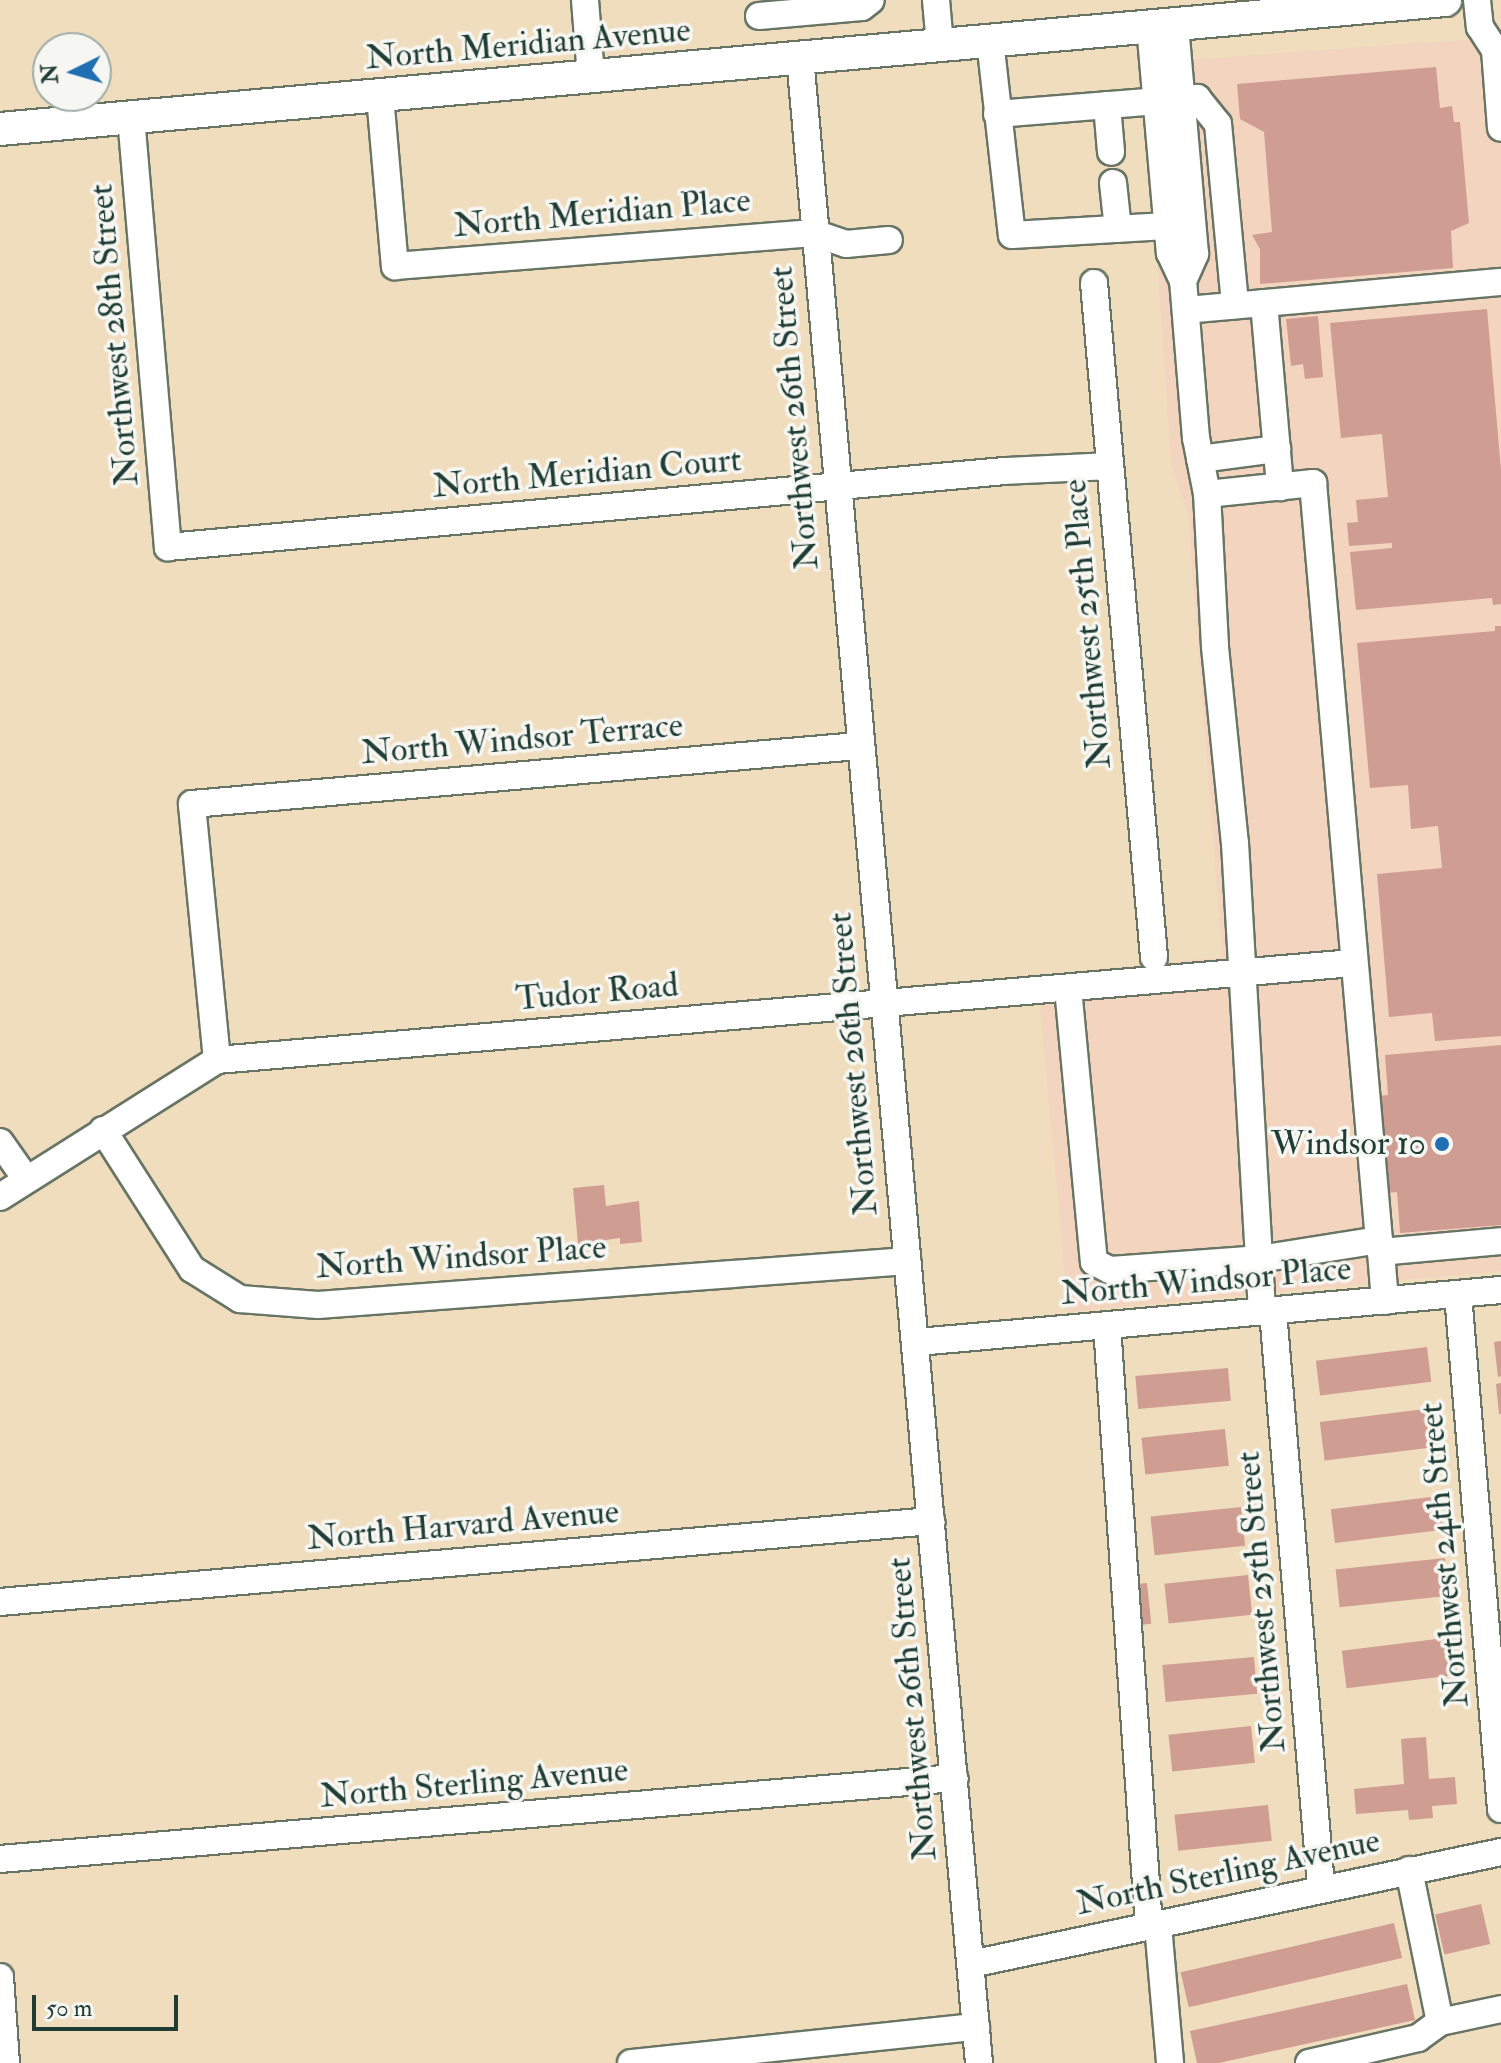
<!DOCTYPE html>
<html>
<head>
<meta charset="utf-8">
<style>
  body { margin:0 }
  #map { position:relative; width:1501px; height:2063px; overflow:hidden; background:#f0ddbe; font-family:"IM FELL Double Pica",serif }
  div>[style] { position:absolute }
  .built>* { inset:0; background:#f3d4bf }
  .building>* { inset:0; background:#cf9d91; transform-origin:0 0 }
  .roads { filter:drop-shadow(2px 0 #687564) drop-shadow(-2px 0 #687564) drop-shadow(0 2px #687564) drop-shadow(0 -2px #687564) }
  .minor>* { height:26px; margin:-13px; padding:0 13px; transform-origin:13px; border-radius:13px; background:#fff }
  .major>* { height:32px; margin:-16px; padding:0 16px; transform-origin:16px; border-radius:16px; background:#fff }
  .dots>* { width:22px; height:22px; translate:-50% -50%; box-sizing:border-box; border:4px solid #f6f6f2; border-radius:50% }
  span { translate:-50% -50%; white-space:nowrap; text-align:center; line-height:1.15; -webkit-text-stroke:7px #f6f6f2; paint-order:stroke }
  .street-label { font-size:34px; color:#1f3d34 }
  .poi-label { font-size:34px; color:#1f3d34 }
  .right { translate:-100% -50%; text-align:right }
  .north { position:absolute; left:32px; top:32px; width:80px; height:80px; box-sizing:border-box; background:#f6f6f2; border:2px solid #a0aca6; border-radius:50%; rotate:265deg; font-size:22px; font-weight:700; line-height:32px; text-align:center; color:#1f3d34 }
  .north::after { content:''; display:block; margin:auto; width:28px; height:36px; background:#1f6fb2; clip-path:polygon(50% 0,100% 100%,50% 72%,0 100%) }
  .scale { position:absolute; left:32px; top:1995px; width:146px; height:36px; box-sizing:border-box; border:4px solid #1f3d34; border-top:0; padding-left:10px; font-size:24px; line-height:28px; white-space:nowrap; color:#1f3d34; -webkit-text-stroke:6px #f6f6f2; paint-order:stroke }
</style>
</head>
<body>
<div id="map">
  <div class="built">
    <i style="clip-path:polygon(1501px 37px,1501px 1271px,1068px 1312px,1037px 975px,1222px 957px,1188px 514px,1171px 464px,1144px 63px)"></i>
  </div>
  <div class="building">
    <i style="clip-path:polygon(1436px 67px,1440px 108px,1452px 106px,1454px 122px,1460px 122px,1469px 223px,1451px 231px,1453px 268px,1260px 284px,1260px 249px,1252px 235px,1272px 232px,1264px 132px,1240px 119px,1237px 84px)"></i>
    <i style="clip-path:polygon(1487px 309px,1501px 470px,1501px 604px,1493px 605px,1492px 598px,1356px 610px,1350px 552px,1392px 548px,1392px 543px,1349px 546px,1347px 523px,1358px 522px,1356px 500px,1388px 497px,1382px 434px,1341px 438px,1330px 323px)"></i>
    <i style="clip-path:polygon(1318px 316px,1323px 377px,1305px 379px,1303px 364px,1291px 366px,1286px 319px)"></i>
    <i style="clip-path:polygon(1495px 626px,1501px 626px,1501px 1036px,1435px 1041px,1432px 1013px,1389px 1017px,1377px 874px,1442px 868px,1438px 826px,1411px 829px,1408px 785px,1370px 788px,1357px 643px,1495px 631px)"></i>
    <i style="clip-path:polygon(1501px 1045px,1501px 1225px,1400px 1233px,1397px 1192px,1388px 1193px,1380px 1096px,1388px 1095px,1385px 1055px)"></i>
    <i style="clip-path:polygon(604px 1185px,606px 1206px,639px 1201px,642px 1242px,620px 1244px,620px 1238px,578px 1244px,573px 1188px)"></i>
    <i style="clip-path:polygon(1501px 1341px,1501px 1376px,1498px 1377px,1494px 1342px)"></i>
    <i style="left:1427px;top:1347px;width:35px;height:112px;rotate:83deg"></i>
    <i style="left:1228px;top:1368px;width:33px;height:93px;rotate:85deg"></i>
    <i style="clip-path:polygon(1501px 1383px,1501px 1414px,1499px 1414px,1496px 1384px)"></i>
    <i style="left:1433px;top:1408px;width:39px;height:114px;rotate:83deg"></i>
    <i style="left:1225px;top:1429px;width:37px;height:84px;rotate:84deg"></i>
    <i style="left:1439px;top:1496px;width:34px;height:109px;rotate:83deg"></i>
    <i style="left:1241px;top:1507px;width:39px;height:91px;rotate:84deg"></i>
    <i style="left:1445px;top:1558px;width:38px;height:110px;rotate:84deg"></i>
    <i style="left:1248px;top:1575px;width:40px;height:84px;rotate:84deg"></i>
    <i style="left:1147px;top:1583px;width:41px;height:15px;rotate:84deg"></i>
    <i style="left:1453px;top:1637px;width:38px;height:112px;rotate:83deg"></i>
    <i style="left:1254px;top:1657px;width:37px;height:92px;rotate:85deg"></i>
    <i style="left:1251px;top:1726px;width:37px;height:83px;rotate:84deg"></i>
    <i style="clip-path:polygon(1426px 1737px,1429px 1779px,1455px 1777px,1457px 1804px,1432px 1806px,1433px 1818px,1409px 1820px,1408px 1810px,1356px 1814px,1354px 1789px,1404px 1784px,1401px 1739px)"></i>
    <i style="left:1268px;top:1805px;width:36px;height:94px;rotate:84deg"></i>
    <i style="left:1481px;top:1904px;width:41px;height:47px;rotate:77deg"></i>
    <i style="left:1394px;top:1923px;width:36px;height:219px;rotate:77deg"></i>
    <i style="clip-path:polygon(1407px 1984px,1415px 2020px,1219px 2063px,1197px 2063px,1190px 2031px)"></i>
  </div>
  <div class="roads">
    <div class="minor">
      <i style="left:585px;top:0;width:76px;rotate:85.5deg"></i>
      <i style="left:936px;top:0;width:45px;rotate:84.9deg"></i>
      <i style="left:1477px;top:0;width:27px;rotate:84deg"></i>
      <i style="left:1480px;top:27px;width:27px;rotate:57deg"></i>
      <i style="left:1495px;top:50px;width:78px;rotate:85.6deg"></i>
      <i style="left:759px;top:16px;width:103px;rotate:-5deg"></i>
      <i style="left:862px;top:7px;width:11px;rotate:-38deg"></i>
      <i style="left:1150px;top:26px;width:228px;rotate:85deg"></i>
      <i style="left:1170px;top:253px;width:31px;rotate:65deg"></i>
      <i style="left:1183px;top:281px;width:30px;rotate:-66deg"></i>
      <i style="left:1195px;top:254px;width:231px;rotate:-95deg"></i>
      <i style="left:990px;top:40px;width:196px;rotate:83.6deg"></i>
      <i style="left:1012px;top:235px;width:155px;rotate:-3.3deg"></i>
      <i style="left:800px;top:57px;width:2014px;rotate:84.9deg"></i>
      <i style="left:380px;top:96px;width:171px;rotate:85deg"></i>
      <i style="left:395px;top:266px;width:420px;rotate:-4.5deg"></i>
      <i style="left:814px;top:233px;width:34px;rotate:19deg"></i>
      <i style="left:846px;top:244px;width:43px;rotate:-5.3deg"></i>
      <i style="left:1107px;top:105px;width:47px;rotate:85.1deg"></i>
      <i style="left:997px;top:114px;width:201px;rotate:-4.6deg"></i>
      <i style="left:1197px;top:98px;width:33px;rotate:51deg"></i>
      <i style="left:1218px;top:124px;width:182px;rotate:84.6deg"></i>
      <i style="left:131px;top:117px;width:432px;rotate:85.1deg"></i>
      <i style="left:168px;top:547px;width:839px;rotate:-5.19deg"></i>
      <i style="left:1004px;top:471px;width:105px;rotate:-2.7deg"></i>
      <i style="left:1113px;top:183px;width:46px;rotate:83.8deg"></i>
      <i style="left:1094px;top:283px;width:677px;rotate:84.91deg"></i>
      <i style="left:1264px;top:303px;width:185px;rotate:85deg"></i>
      <i style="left:1186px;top:310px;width:316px;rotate:-5.1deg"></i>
      <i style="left:1200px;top:459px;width:78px;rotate:-7.4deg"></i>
      <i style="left:1207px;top:494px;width:107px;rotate:-5.9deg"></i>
      <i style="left:1313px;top:483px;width:760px;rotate:85.02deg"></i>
      <i style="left:1068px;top:988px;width:275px;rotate:84.6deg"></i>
      <i style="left:1094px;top:1262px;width:18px;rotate:27deg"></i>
      <i style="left:1110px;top:1270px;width:149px;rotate:-4.2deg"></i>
      <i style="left:1259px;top:1259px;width:416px;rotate:-93.3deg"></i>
      <i style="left:1235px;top:844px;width:199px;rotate:-95.8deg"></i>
      <i style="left:1215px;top:646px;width:152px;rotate:-93deg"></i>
      <i style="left:1207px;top:494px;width:57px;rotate:-101.1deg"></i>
      <i style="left:1196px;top:438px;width:158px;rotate:-94.7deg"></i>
      <i style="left:217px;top:1060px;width:257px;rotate:-95.6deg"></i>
      <i style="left:192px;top:804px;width:669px;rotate:-4.98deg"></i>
      <i style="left:103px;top:1130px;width:165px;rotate:57.4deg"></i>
      <i style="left:192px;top:1269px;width:57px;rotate:32deg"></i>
      <i style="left:240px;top:1299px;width:78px;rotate:4.4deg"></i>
      <i style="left:318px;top:1305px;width:591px;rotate:-4.27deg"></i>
      <i style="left:0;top:1142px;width:45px;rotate:54.9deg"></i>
      <i style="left:0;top:1197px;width:257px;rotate:-32.3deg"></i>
      <i style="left:217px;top:1060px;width:1140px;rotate:-4.88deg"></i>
      <i style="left:1458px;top:1294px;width:517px;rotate:85.23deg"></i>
      <i style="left:1385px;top:1301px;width:49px;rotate:-94.7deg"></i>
      <i style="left:1381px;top:1252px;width:121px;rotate:-5.2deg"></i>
      <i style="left:1273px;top:1311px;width:577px;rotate:85.23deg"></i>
      <i style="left:1262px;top:1312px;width:53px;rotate:-93.2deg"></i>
      <i style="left:1259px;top:1259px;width:121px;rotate:-9deg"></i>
      <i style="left:1379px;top:1240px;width:12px;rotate:81deg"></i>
      <i style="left:1107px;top:1326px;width:602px;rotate:86deg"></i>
      <i style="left:918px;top:1342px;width:585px;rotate:-5.1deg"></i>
      <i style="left:0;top:1602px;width:935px;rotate:-4.97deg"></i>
      <i style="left:0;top:1859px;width:958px;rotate:-4.85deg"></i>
      <i style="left:1409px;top:1870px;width:155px;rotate:78.5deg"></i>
      <i style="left:1158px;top:1925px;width:139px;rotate:85deg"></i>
      <i style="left:971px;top:1964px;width:542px;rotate:-11.93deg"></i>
      <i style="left:0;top:1977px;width:86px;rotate:86deg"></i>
      <i style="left:631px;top:2063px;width:347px;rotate:-6deg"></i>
      <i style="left:1309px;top:2063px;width:112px;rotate:-12.9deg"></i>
      <i style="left:1418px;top:2038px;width:27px;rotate:-36deg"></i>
      <i style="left:1440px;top:2022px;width:62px;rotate:-12deg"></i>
    </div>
    <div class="major">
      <i style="left:0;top:129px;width:1451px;rotate:-5.1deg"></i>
    </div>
  </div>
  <div class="dots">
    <i style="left:1442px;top:1144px;background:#1f6fb2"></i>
  </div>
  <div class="street-label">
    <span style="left:528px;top:44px;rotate:-5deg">North Meridian Avenue</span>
    <span style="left:602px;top:213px;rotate:-5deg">North Meridian Place</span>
    <span style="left:114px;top:335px;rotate:-95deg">Northwest 28th Street</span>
    <span style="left:794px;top:418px;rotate:-95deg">Northwest 26th Street</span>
    <span style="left:587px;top:473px;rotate:-5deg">North Meridian Court</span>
    <span style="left:1087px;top:624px;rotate:-95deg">Northwest 25th Place</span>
    <span style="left:522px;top:739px;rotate:-5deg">North Windsor Terrace</span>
    <span style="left:597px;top:992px;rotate:-5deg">Tudor Road</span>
    <span style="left:853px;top:1064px;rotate:-95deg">Northwest 26th Street</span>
    <span style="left:461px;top:1257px;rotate:-4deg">North Windsor Place</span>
    <span style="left:1206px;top:1281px;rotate:-5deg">North Windsor Place</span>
    <span style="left:463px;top:1525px;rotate:-5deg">North Harvard Avenue</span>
    <span style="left:1444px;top:1555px;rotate:-95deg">Northwest 24th Street</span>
    <span style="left:1261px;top:1602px;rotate:-95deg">Northwest 25th Street</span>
    <span style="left:912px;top:1709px;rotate:-95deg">Northwest 26th Street</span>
    <span style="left:474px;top:1783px;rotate:-5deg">North Sterling Avenue</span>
    <span style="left:1228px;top:1872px;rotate:-12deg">North Sterling Avenue</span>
  </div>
  <div class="poi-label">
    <span class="right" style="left:1426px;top:1144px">Windsor 10</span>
  </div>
  <div class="north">N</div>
  <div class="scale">50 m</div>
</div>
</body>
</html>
